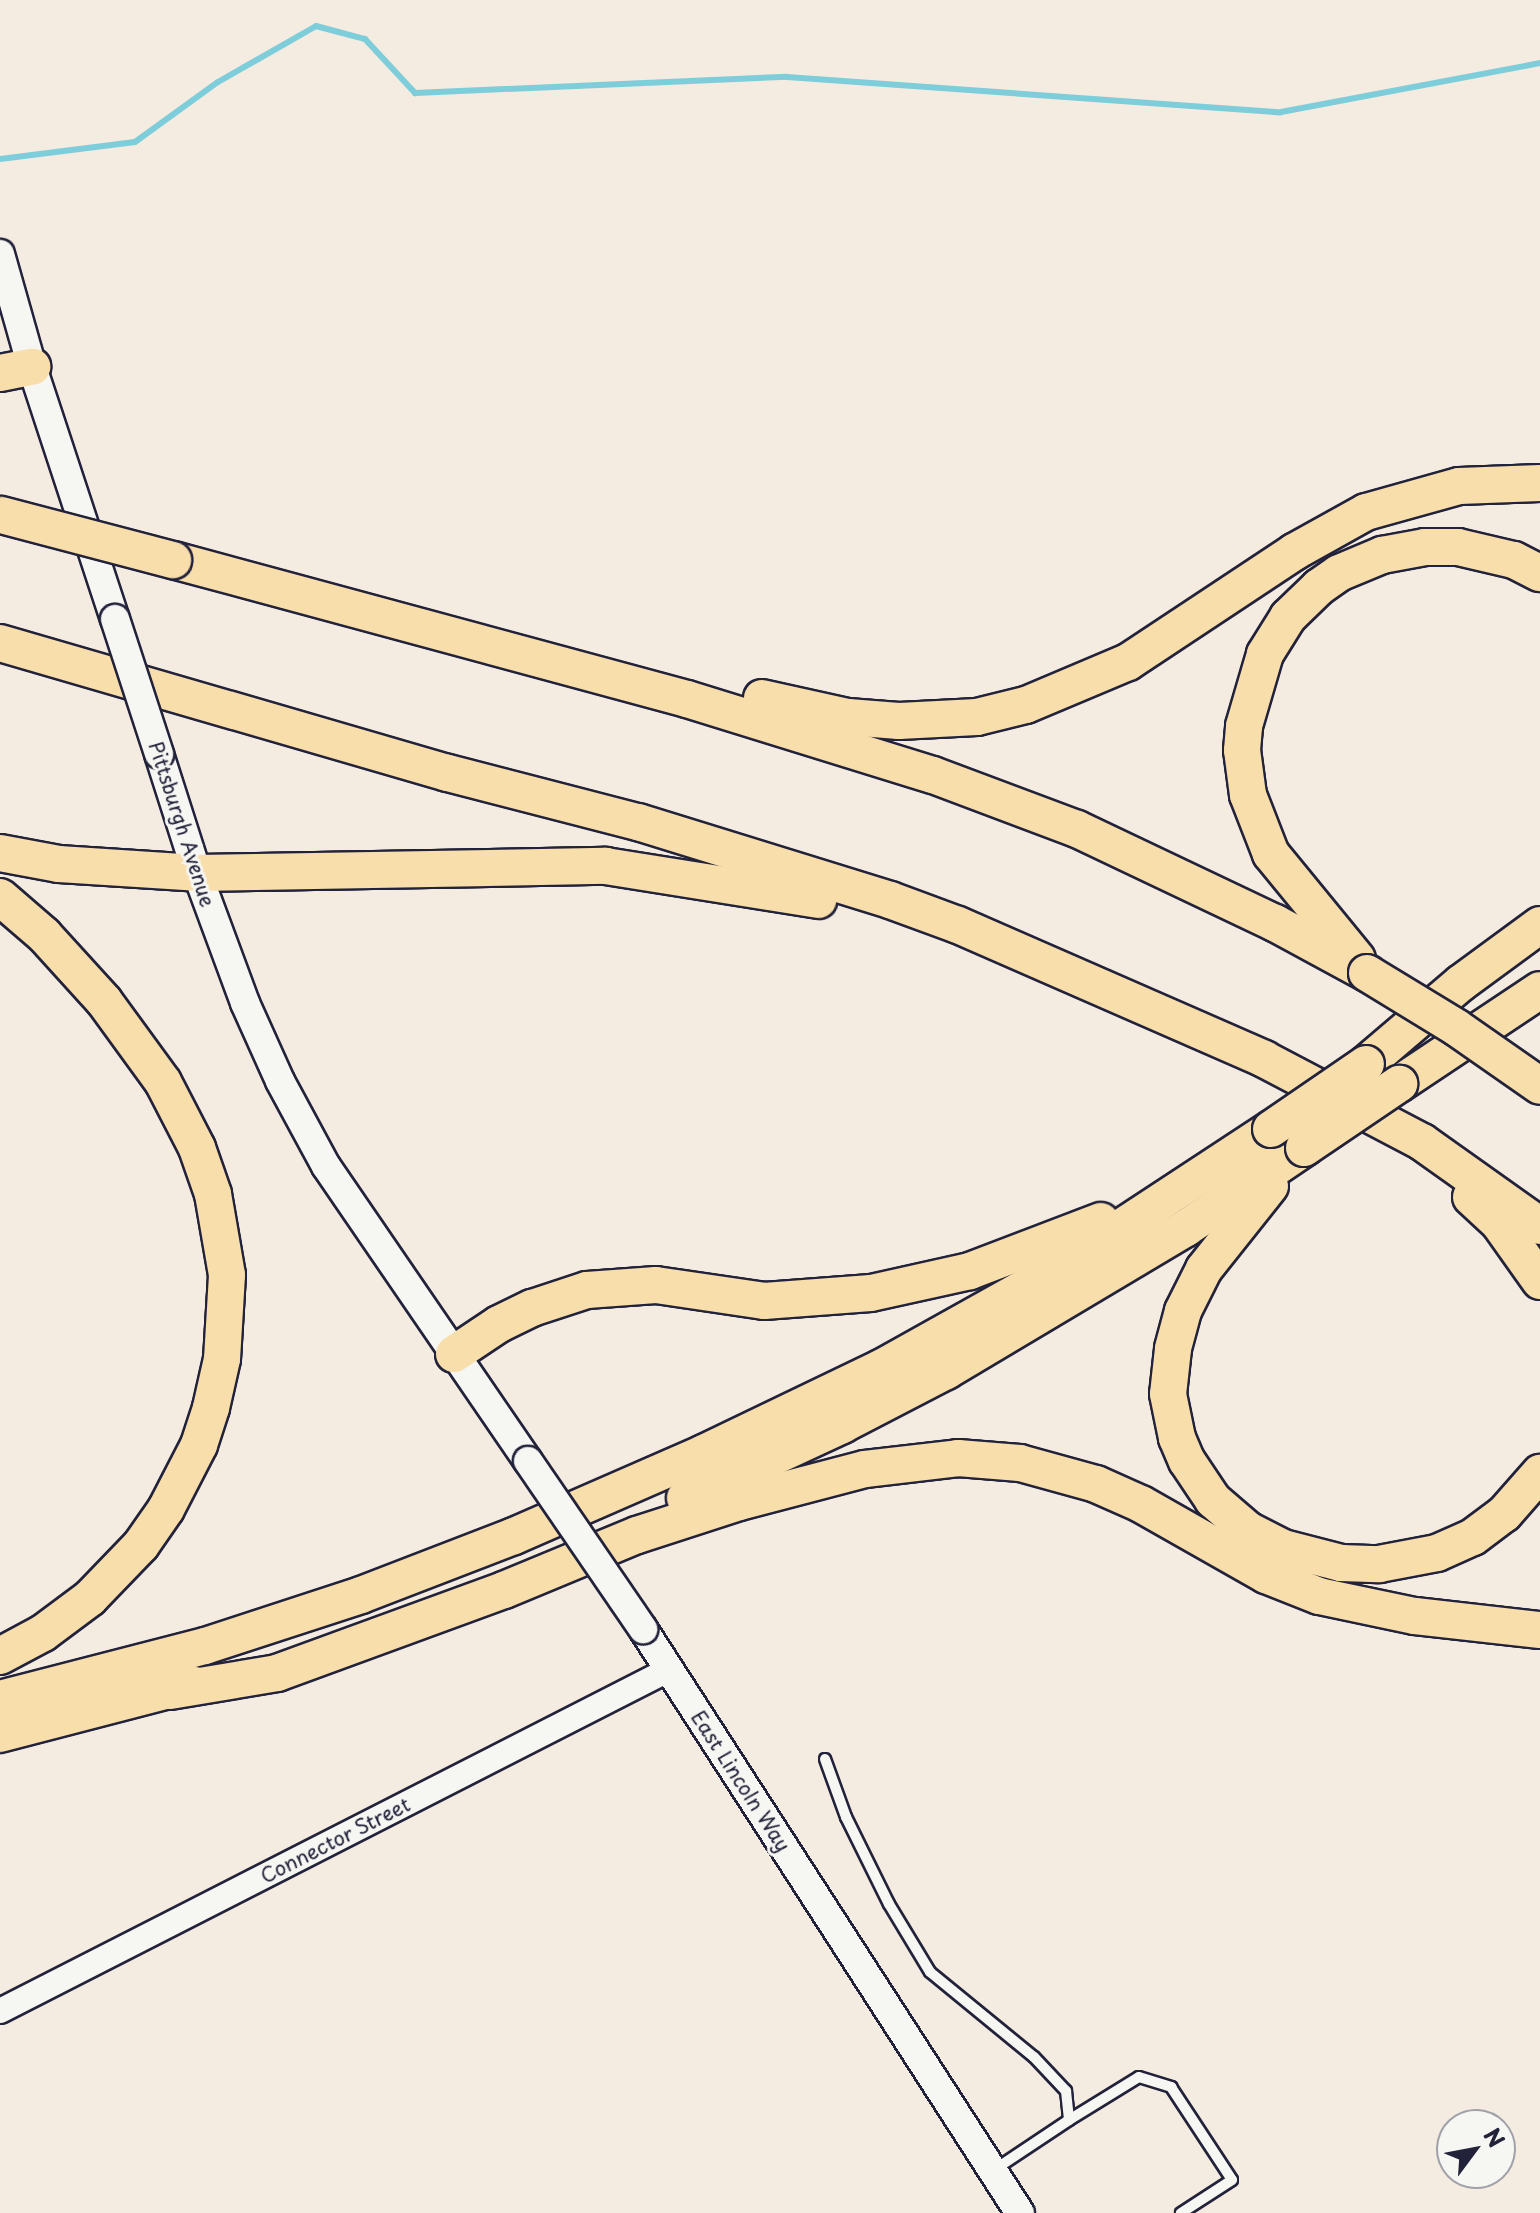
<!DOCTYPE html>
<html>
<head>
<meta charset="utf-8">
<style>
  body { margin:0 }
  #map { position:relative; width:1540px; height:2213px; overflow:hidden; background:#f4ebe1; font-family:"Playpen Sans",sans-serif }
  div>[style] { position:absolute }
  .stream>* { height:6px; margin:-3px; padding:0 3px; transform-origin:3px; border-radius:3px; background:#7ecdda }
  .roads { filter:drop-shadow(2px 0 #22223b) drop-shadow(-2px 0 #22223b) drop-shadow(0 2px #22223b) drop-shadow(0 -2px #22223b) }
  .service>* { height:10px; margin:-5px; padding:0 5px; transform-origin:5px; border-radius:5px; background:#f6f6f2 }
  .tertiary>* { height:24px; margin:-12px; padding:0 12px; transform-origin:12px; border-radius:12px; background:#f6f6f2 }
  .secondary>* { height:28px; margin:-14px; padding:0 14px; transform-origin:14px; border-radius:14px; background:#f6f6f2 }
  .motorway>* { height:36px; margin:-18px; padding:0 18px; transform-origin:18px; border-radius:18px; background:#f8deab }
  .bridges { filter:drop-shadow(2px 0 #22223b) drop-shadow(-2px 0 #22223b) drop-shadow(0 2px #22223b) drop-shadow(0 -2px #22223b) }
  .secondary-bridge>* { height:28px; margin:-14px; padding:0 14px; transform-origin:14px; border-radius:14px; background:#f6f6f2 }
  .motorway-bridge>* { height:36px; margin:-18px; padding:0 18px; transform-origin:18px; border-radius:18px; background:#f8deab }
  span { translate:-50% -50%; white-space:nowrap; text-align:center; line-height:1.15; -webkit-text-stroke:6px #f6f6f2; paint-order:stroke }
  .street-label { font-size:20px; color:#22223b }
  .north { position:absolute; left:1436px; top:2109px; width:80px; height:80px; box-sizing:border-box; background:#f6f6f2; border:2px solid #a1a1a9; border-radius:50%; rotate:58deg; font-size:22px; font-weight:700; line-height:32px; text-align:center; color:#22223b }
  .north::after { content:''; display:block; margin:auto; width:28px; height:36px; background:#22223b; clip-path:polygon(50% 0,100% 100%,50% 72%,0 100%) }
</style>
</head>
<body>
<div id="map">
  <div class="stream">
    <i style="left:0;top:159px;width:136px;rotate:-7.2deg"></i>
    <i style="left:135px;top:142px;width:102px;rotate:-35.9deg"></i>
    <i style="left:218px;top:82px;width:113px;rotate:-29.7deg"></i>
    <i style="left:316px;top:26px;width:51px;rotate:14.9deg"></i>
    <i style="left:365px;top:39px;width:74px;rotate:47.2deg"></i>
    <i style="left:415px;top:93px;width:372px;rotate:-2.5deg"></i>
    <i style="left:787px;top:77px;width:495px;rotate:4.1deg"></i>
    <i style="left:1281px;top:112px;width:264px;rotate:-10.7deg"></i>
  </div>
  <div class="roads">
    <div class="service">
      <i style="left:825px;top:1759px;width:62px;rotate:70.1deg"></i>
      <i style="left:846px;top:1817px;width:97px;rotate:63.7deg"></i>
      <i style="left:889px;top:1904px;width:79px;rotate:58.9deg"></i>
      <i style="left:930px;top:1972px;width:134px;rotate:39.3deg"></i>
      <i style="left:1034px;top:2057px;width:47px;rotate:46.7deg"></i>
      <i style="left:1066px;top:2091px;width:29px;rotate:84deg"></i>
      <i style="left:1069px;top:2120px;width:90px;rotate:146.3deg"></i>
      <i style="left:1069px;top:2120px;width:82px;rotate:-31.6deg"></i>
      <i style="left:1139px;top:2077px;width:34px;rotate:17deg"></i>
      <i style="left:1171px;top:2087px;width:111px;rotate:56.7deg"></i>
      <i style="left:1232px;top:2180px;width:61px;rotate:147.1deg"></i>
    </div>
    <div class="tertiary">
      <i style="left:0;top:2011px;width:752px;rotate:-27.04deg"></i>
    </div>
    <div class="secondary">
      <i style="left:0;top:254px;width:117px;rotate:74.2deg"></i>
      <i style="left:32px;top:367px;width:265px;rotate:71.8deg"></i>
      <i style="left:159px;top:754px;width:125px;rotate:72.3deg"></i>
      <i style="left:197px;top:873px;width:139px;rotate:69.7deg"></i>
      <i style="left:245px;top:1003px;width:85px;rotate:65.8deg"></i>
      <i style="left:280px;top:1081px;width:97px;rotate:61.6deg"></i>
      <i style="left:326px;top:1166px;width:358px;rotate:55.6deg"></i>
      <i style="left:643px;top:1629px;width:695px;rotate:57.16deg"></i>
    </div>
    <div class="motorway">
      <i style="left:0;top:373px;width:33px;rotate:-11deg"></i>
      <i style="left:173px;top:560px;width:532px;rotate:15.13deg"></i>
      <i style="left:687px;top:699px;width:257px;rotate:17.2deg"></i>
      <i style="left:933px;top:775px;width:154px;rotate:20.6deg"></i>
      <i style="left:1077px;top:829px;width:219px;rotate:25.4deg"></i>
      <i style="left:1275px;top:923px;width:105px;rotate:28.5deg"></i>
      <i style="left:0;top:643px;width:466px;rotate:16.2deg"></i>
      <i style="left:448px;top:773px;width:196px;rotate:14.5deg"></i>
      <i style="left:638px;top:822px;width:264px;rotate:17.2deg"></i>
      <i style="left:890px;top:900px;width:72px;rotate:20.2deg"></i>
      <i style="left:958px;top:925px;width:334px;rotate:23.6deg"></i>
      <i style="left:1264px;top:1059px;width:178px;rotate:27.7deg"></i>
      <i style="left:1422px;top:1142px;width:145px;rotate:35.4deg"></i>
      <i style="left:762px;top:698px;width:88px;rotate:12.5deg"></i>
      <i style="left:848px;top:717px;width:51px;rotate:4.5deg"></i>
      <i style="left:899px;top:721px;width:78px;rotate:-2.9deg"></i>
      <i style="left:977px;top:717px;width:50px;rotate:-13.8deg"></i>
      <i style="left:1026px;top:705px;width:111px;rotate:-22.9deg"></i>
      <i style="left:1128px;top:662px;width:199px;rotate:-33.5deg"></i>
      <i style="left:1294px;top:552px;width:82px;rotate:-29.1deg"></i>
      <i style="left:1366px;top:512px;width:97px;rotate:-15.6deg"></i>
      <i style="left:1459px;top:486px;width:81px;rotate:-2.1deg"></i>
      <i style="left:0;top:853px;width:60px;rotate:10.6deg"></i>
      <i style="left:59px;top:864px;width:138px;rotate:3.7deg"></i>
      <i style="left:197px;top:873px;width:409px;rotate:-1deg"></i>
      <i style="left:606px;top:866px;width:215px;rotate:9.1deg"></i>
      <i style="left:0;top:897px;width:58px;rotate:40.8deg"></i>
      <i style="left:44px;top:935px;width:89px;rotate:47.7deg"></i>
      <i style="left:104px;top:1001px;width:100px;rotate:53.9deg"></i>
      <i style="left:163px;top:1082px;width:74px;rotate:62.7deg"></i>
      <i style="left:197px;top:1148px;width:49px;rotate:70.8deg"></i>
      <i style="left:213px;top:1194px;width:82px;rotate:80.2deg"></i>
      <i style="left:227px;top:1275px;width:84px;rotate:93.4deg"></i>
      <i style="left:222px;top:1359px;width:50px;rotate:102.7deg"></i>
      <i style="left:211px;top:1408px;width:39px;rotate:108deg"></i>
      <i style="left:199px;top:1445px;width:72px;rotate:117.3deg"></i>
      <i style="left:166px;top:1509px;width:44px;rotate:124.8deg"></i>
      <i style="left:141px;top:1545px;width:74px;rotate:133.9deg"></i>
      <i style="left:90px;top:1598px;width:59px;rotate:143.3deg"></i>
      <i style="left:43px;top:1633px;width:49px;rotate:151.9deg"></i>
      <i style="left:1357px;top:959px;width:136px;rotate:-129.3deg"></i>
      <i style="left:1271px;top:854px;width:63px;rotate:-111.3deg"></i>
      <i style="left:1248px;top:795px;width:45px;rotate:-97.6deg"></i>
      <i style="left:1242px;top:750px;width:24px;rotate:-85deg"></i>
      <i style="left:1244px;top:726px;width:75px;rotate:-73.7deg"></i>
      <i style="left:1265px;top:654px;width:44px;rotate:-58.1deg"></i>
      <i style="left:1288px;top:617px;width:43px;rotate:-44.1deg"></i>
      <i style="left:1319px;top:587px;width:24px;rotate:-35deg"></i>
      <i style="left:1339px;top:573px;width:47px;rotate:-22.7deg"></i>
      <i style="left:1382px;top:555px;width:44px;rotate:-10.5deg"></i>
      <i style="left:1425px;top:547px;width:33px"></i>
      <i style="left:1458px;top:547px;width:57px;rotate:13.1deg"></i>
      <i style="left:1514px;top:560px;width:29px;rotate:27deg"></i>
      <i style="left:1366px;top:1064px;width:125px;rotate:-40.5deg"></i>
      <i style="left:1461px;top:983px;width:98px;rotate:-36.3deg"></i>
      <i style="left:1399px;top:1084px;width:169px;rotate:-33.7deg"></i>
      <i style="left:1270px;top:1186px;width:106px;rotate:128.5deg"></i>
      <i style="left:1204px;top:1269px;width:47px;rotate:116.6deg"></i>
      <i style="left:1183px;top:1311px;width:39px;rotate:105deg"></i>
      <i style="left:1173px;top:1349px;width:45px;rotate:96.3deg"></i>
      <i style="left:1168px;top:1394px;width:45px;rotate:78.4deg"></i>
      <i style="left:1177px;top:1438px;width:25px;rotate:67deg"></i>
      <i style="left:1187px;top:1461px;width:47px;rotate:56.3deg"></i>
      <i style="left:1213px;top:1500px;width:46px;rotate:40.6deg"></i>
      <i style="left:1248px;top:1530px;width:39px;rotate:27deg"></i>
      <i style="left:1283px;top:1548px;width:60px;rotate:14.5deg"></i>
      <i style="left:1341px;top:1563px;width:38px;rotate:2deg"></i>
      <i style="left:1379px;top:1564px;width:59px;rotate:-10.7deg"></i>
      <i style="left:1437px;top:1553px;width:39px;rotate:-24deg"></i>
      <i style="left:1473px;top:1537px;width:39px;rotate:-37deg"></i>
      <i style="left:1504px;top:1514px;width:55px;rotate:-48.7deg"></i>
      <i style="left:1471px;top:1197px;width:38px;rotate:43deg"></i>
      <i style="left:1499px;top:1223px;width:71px;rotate:54.7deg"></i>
      <i style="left:454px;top:1354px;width:54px;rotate:-33.7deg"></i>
      <i style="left:499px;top:1324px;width:37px;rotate:-26deg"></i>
      <i style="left:532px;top:1308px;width:58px;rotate:-18.1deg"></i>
      <i style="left:587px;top:1290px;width:69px;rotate:-4.1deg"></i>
      <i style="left:656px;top:1285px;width:109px;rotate:8.4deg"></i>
      <i style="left:764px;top:1301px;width:107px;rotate:-4.3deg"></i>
      <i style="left:871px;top:1293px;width:101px;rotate:-12.5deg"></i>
      <i style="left:970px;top:1271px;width:140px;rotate:-20.9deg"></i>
      <i style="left:685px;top:1498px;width:173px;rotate:-24.9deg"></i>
      <i style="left:842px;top:1425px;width:117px;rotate:-27.4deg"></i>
      <i style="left:946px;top:1371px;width:279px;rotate:-30.8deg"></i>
      <i style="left:1186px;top:1228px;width:143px;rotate:-34.1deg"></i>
      <i style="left:170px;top:1691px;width:109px;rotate:-9.5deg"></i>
      <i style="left:277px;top:1673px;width:242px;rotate:-20.1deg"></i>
      <i style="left:504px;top:1590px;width:144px;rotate:-22.5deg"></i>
      <i style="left:637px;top:1535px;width:107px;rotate:-17.9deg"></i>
      <i style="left:739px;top:1502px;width:130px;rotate:-14.7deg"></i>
      <i style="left:865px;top:1469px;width:94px;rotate:-6.7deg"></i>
      <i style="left:958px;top:1458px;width:62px;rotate:4.6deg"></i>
      <i style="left:1020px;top:1463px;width:79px;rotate:15.4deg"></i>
      <i style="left:1096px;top:1484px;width:49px;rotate:24deg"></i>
      <i style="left:1141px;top:1504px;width:144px;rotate:29.6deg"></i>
      <i style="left:1266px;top:1575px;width:57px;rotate:21.6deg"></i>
      <i style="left:1319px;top:1596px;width:98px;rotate:11.8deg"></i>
      <i style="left:1415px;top:1616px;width:126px;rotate:6.4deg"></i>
      <i style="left:0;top:1699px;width:212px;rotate:-14.5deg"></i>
      <i style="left:205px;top:1646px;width:164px;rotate:-18.1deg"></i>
      <i style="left:361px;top:1595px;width:164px;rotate:-21.1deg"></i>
      <i style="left:514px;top:1536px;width:207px;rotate:-23.6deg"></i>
      <i style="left:704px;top:1453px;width:196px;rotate:-25.7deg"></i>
      <i style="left:881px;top:1368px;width:203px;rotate:-29.2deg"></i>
      <i style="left:1058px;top:1269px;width:255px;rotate:-33.3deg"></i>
      <i style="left:0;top:1734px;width:198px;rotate:-14.6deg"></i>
    </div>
  </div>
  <div class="bridges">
    <div class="secondary-bridge">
      <i style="left:115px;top:619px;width:142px;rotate:71.9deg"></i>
      <i style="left:528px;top:1461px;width:204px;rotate:55.6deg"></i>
    </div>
    <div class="motorway-bridge">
      <i style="left:1px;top:515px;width:178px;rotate:14.7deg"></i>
      <i style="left:1367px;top:973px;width:105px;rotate:31.4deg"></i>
      <i style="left:1457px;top:1028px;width:101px;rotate:34.9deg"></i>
      <i style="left:1271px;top:1129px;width:115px;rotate:-34.4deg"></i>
      <i style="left:1304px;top:1148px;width:115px;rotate:-34deg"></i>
    </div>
  </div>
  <div class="street-label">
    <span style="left:182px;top:824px;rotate:72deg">Pittsburgh Avenue</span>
    <span style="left:741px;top:1781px;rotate:57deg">East Lincoln Way</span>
    <span style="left:335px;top:1840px;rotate:-27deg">Connector Street</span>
  </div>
  <div class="north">N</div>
</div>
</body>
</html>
